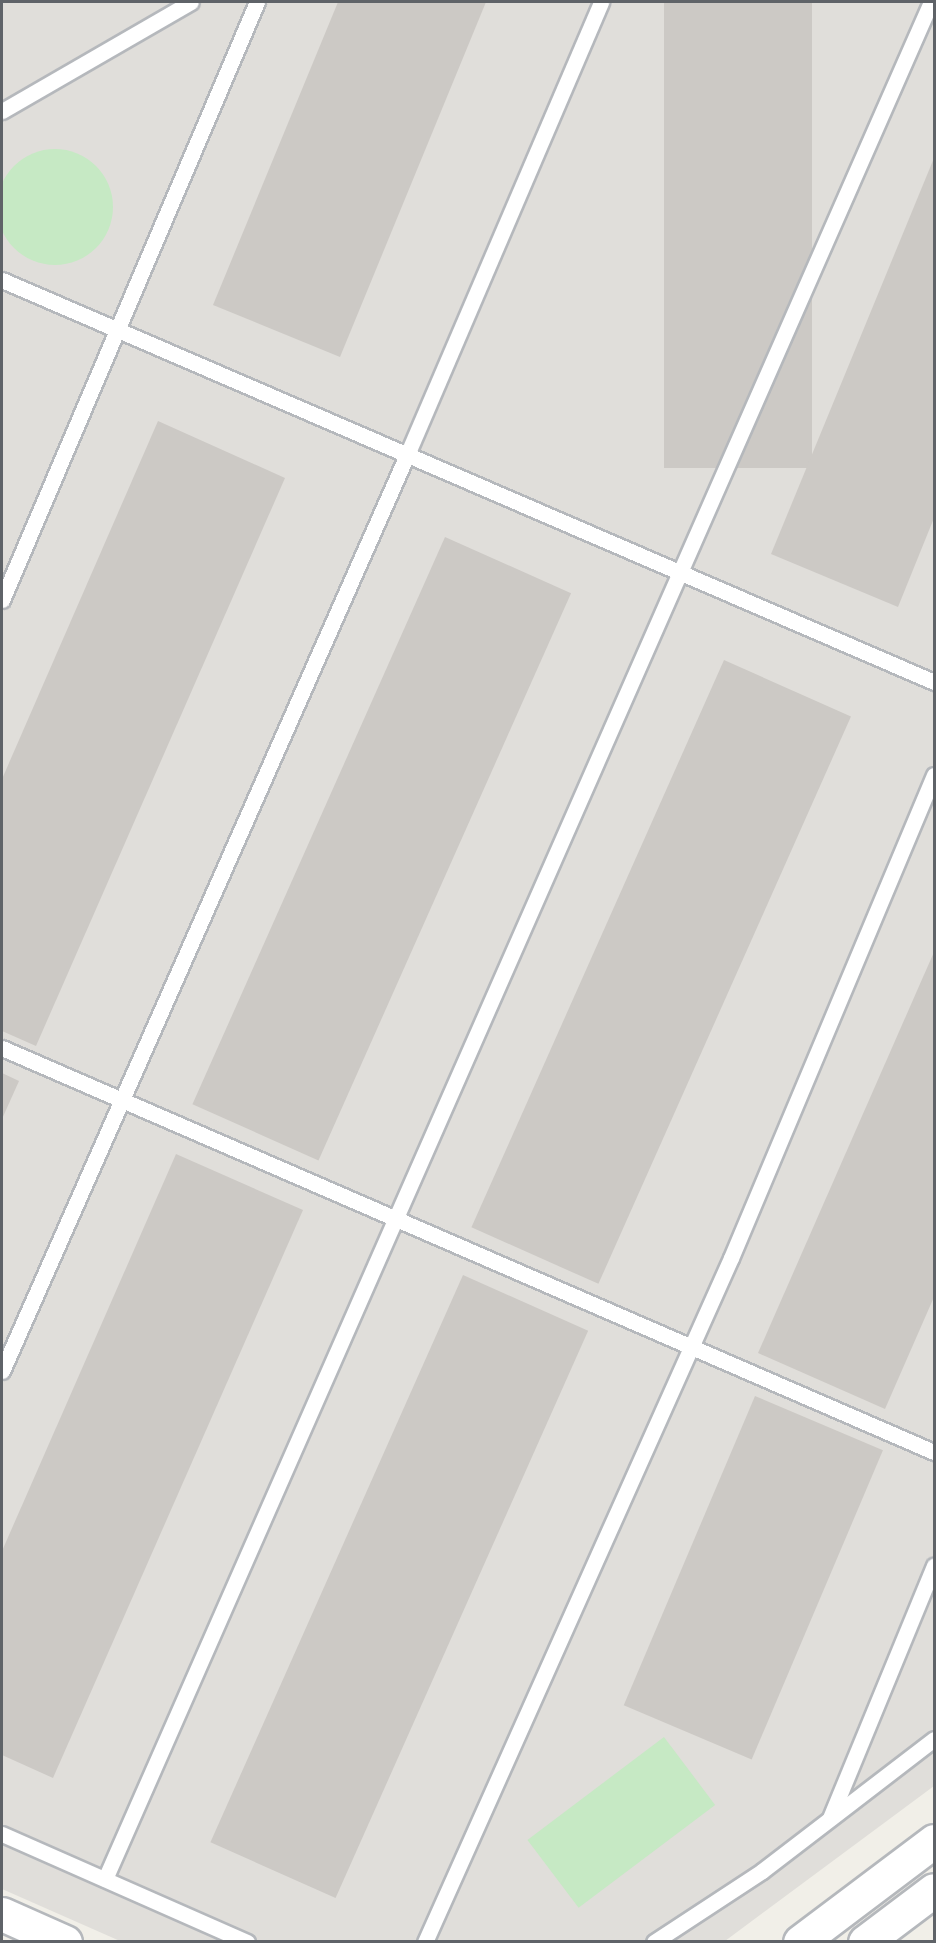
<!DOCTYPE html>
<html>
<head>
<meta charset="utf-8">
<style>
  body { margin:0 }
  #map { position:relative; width:936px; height:1943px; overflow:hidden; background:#f1efe8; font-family:"Sofia Sans Condensed",sans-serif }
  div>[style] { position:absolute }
  .industrial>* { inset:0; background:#e0deda }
  .green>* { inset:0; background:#c6e9c4; transform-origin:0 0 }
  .round { border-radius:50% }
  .building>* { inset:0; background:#ccc9c5; transform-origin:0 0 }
  .roads { filter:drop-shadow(2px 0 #b5b8bc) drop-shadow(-2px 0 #b5b8bc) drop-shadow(0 2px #b5b8bc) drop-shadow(0 -2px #b5b8bc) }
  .lane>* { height:15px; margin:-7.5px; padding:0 7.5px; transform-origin:7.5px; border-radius:7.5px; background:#fff }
  .secondary>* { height:33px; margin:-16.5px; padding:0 16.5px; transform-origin:16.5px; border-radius:16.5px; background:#fff }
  span { translate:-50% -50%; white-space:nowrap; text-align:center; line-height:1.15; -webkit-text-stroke:6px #fff; paint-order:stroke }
  .frame { position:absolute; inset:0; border:3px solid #5f6368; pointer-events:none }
</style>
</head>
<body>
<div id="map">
  <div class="industrial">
    <i style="clip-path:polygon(2px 2px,934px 2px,934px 1786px,725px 1941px,120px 1941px,2px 1889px)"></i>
  </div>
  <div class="green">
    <i class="round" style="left:-3px;top:149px;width:116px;height:116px"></i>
    <i style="left:664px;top:1737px;width:85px;height:171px;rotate:53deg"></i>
  </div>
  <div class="building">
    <i style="clip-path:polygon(338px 2px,486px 2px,340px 357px,213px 305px)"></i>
    <i style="left:664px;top:2px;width:148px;height:466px"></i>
    <i style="clip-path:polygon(934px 158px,934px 518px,898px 607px,771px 554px)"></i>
    <i style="clip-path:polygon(158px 421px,285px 478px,36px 1046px,2px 1031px,2px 779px)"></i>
    <i style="left:445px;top:537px;width:138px;height:621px;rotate:24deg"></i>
    <i style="left:724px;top:660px;width:139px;height:621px;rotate:24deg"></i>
    <i style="clip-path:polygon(934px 952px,934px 1297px,885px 1409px,758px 1353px)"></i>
    <i style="clip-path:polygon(2px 1073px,19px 1081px,2px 1119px)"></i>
    <i style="clip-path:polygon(176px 1154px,303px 1210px,53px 1778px,2px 1755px,2px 1551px)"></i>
    <i style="left:463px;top:1275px;width:137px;height:621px;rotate:24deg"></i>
    <i style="left:755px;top:1396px;width:139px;height:336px;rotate:23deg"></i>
  </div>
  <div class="roads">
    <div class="lane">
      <i style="left:2px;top:111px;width:218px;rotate:-30deg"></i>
      <i style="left:2px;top:280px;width:1015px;rotate:23.33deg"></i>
      <i style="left:2px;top:600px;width:650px;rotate:-66.91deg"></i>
      <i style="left:2px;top:1048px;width:1016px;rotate:23.44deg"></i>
      <i style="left:2px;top:1371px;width:1002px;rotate:-66.15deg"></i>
      <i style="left:407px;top:455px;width:493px;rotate:-66.8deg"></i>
      <i style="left:830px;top:1818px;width:273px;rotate:-67.6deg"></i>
      <i style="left:2px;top:1834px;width:268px;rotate:23.8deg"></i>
      <i style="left:105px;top:1879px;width:2051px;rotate:-66.25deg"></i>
      <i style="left:425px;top:1942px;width:749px;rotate:-65.9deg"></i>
      <i style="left:731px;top:1258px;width:524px;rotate:-67.2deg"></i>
      <i style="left:654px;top:1942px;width:129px;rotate:-33.3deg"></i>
      <i style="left:762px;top:1871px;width:217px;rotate:-37.5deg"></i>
    </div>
    <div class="secondary">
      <i style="left:2px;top:1914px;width:69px;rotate:24deg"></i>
      <i style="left:800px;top:1942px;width:168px;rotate:-37deg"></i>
      <i style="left:865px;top:1942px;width:86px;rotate:-37deg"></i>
    </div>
  </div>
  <div class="frame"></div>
</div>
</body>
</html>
